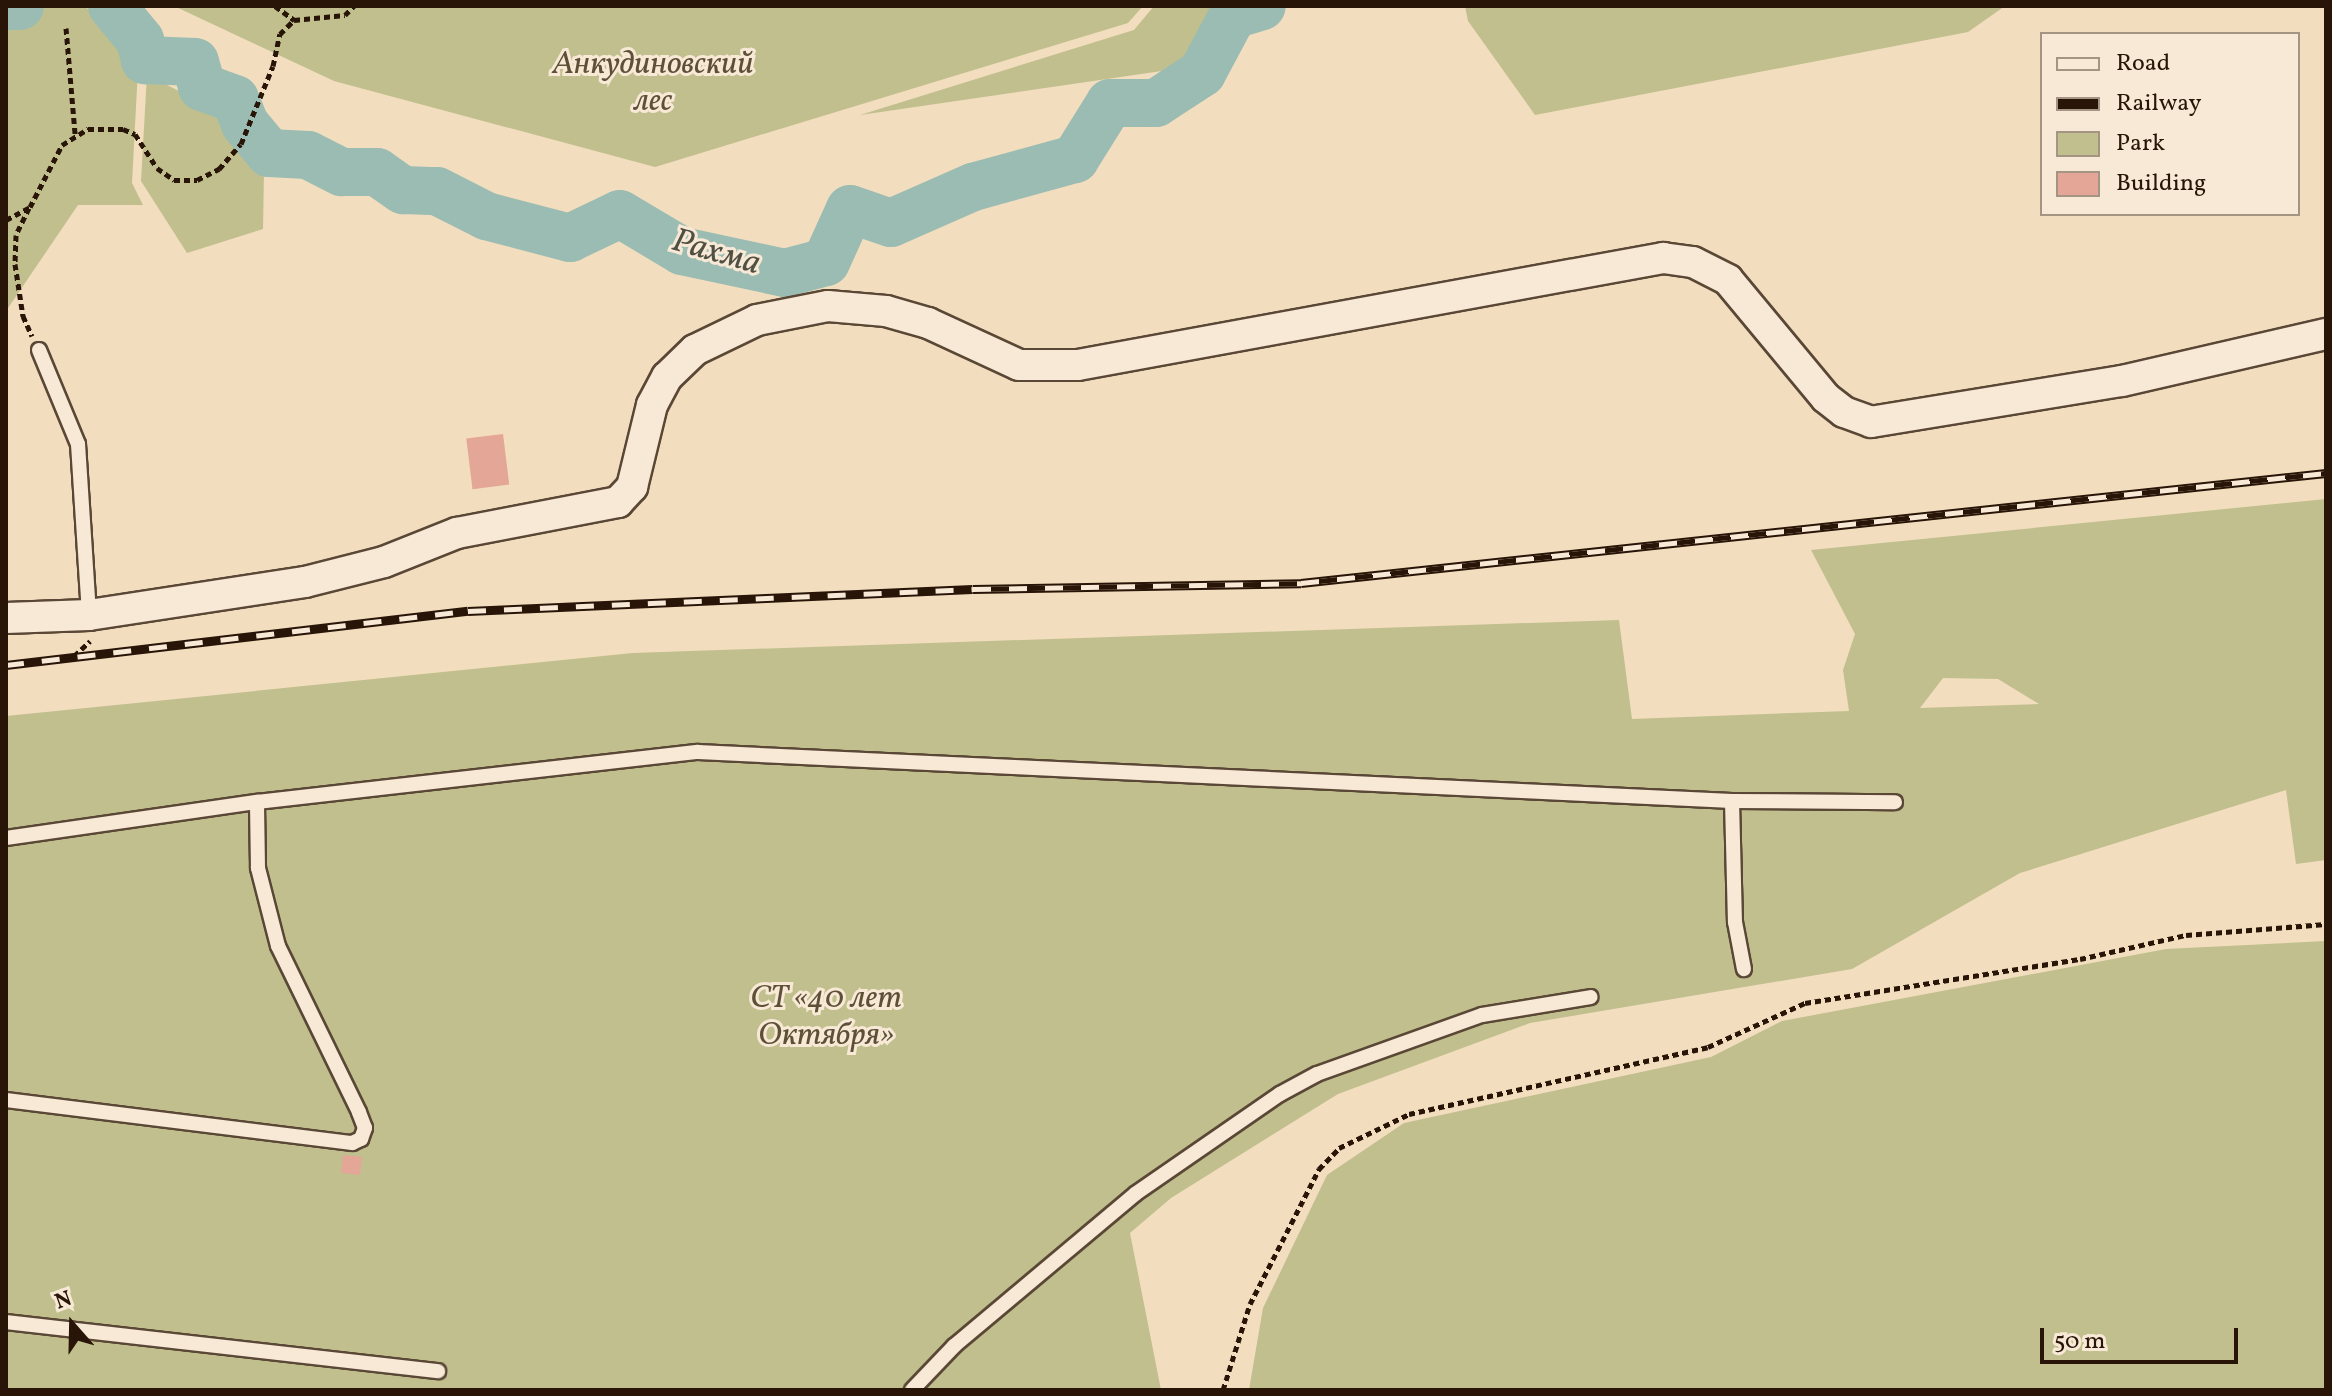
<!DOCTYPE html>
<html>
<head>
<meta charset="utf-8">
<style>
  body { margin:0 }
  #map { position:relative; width:2332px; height:1396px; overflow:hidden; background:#f2ddbe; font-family:Vollkorn,serif }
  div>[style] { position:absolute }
  .green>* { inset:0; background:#c0bf8d }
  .river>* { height:48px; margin:-24px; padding:0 24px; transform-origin:24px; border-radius:24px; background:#9bbcb2 }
  .building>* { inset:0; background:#e3a697; transform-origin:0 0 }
  .path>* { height:5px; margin-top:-2.5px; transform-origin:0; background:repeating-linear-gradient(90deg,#281508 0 6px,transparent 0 10px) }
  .roads { filter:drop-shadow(2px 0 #5a4736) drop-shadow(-2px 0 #5a4736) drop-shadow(0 2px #5a4736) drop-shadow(0 -2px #5a4736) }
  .lane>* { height:14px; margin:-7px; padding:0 7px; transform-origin:7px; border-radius:7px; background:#f7e9d5 }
  .street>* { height:30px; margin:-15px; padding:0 15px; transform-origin:15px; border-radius:15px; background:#f7e9d5 }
  .rail>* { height:9px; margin-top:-4.5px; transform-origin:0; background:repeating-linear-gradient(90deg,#f7e9d5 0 18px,#281508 0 36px); box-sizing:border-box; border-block:2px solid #281508 }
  span { translate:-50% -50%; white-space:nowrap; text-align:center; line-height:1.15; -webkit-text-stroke:6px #f7e9d5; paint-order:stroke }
  .park-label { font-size:32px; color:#5d5037; font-style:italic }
  .water-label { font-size:34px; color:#504f44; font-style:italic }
  .frame { position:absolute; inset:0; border:8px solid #281508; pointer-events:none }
  .legend { position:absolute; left:2040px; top:32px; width:260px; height:184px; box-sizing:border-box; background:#f7e9d5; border:2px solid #a49483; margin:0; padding:10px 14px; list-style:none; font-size:24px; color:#281508 }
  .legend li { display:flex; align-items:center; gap:16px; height:40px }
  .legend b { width:40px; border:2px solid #a49483 }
  .north { position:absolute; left:32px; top:1284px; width:80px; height:80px; -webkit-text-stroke:6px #f7e9d5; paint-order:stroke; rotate:340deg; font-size:22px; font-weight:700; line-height:32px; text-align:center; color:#281508 }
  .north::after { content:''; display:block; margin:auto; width:28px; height:36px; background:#281508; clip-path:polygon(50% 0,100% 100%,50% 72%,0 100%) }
  .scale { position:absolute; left:2040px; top:1328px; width:198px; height:36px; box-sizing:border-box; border:4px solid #281508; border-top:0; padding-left:10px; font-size:24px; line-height:28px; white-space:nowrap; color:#281508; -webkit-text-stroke:6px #f7e9d5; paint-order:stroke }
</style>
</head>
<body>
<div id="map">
  <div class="green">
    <i style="clip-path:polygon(43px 6px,84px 6px,122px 34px,138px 69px,132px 183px,143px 205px,78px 205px,6px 311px,6px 18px)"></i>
    <i style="clip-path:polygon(174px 6px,1143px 6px,1128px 23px,655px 167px,334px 81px)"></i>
    <i style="clip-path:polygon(1154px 6px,1234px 6px,1224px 10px,1196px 66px,860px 115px,1134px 30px)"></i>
    <i style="clip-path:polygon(1465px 6px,2005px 6px,1968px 32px,1535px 115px,1468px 21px)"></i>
    <i style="clip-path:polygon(147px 75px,229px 116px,264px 170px,263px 229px,187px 253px,141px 181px)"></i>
    <i style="clip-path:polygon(evenodd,2326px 499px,2326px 860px,2296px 864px,2286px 790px,2020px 873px,1852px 969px,1530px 1023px,1338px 1094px,1171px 1198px,1130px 1233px,1161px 1390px,6px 1390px,6px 716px,633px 653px,1619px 620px,1632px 719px,1849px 711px,1843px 670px,1855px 634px,1811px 550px,2326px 499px,1943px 678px,1998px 679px,2039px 704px,1920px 708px,1943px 678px)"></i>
    <i style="clip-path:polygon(2326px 941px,2326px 1390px,1249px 1390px,1263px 1308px,1327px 1175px,1404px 1123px,1711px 1057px,1782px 1021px,2166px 949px)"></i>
  </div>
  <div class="river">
    <i style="left:6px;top:6px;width:14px"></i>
    <i style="left:112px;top:6px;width:44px;rotate:50.5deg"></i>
    <i style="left:140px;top:40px;width:21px;rotate:76deg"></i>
    <i style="left:145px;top:60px;width:50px;rotate:2.3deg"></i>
    <i style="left:195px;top:62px;width:26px;rotate:74deg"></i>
    <i style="left:202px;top:87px;width:35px;rotate:20deg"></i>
    <i style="left:235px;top:99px;width:27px;rotate:68deg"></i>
    <i style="left:245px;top:124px;width:38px;rotate:50deg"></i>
    <i style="left:269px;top:153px;width:39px;rotate:3deg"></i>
    <i style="left:308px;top:155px;width:38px;rotate:27deg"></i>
    <i style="left:342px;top:172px;width:35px"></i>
    <i style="left:377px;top:172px;width:32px;rotate:35deg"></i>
    <i style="left:403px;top:190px;width:34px;rotate:2deg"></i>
    <i style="left:437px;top:191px;width:55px;rotate:27deg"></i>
    <i style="left:486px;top:216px;width:87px;rotate:14.7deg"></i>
    <i style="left:570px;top:238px;width:55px;rotate:-25.6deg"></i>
    <i style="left:620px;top:214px;width:72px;rotate:30.8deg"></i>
    <i style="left:682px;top:251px;width:105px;rotate:12.1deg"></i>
    <i style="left:785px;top:273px;width:42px;rotate:-15deg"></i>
    <i style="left:826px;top:262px;width:58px;rotate:-65.6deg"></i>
    <i style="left:850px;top:209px;width:43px;rotate:18.9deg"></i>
    <i style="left:891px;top:223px;width:90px;rotate:-23.7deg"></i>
    <i style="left:973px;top:187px;width:106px;rotate:-15.4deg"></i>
    <i style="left:1075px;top:159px;width:66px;rotate:-58deg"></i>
    <i style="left:1110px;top:103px;width:46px"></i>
    <i style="left:1156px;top:103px;width:55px;rotate:-33.1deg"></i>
    <i style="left:1202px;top:73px;width:66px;rotate:-61.9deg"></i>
    <i style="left:1233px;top:15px;width:30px;rotate:-17deg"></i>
  </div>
  <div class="building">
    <i style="left:503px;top:434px;width:51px;height:37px;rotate:83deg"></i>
    <i style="left:343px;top:1155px;width:19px;height:18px;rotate:6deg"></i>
  </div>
  <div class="path">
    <i style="left:275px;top:6px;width:24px;rotate:36deg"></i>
    <i style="left:66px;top:28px;width:106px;rotate:85.1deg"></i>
    <i style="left:29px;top:208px;width:30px;rotate:116deg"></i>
    <i style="left:16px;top:235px;width:29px;rotate:92deg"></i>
    <i style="left:15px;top:264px;width:53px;rotate:81.3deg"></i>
    <i style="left:23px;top:316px;width:22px;rotate:66deg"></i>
    <i style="left:6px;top:220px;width:27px;rotate:-28deg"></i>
    <i style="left:30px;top:207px;width:70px;rotate:-62.7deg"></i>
    <i style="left:62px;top:145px;width:31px;rotate:-32deg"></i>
    <i style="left:88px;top:129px;width:35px"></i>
    <i style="left:123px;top:129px;width:13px;rotate:23deg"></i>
    <i style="left:135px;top:134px;width:40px;rotate:57.1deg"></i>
    <i style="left:157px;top:168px;width:21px;rotate:35deg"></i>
    <i style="left:174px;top:180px;width:23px"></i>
    <i style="left:197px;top:180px;width:25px;rotate:-27deg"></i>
    <i style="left:219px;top:169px;width:33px;rotate:-49deg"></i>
    <i style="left:241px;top:144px;width:84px;rotate:-67.7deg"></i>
    <i style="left:273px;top:66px;width:33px;rotate:-78deg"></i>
    <i style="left:280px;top:34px;width:20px;rotate:-45deg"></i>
    <i style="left:294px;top:20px;width:51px;rotate:-5.6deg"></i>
    <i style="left:345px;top:15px;width:13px;rotate:-45deg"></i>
    <i style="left:74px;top:656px;width:22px;rotate:-43deg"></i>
    <i style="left:1223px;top:1390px;width:90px;rotate:-72.6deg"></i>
    <i style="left:1250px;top:1304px;width:152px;rotate:-62.9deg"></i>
    <i style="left:1319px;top:1169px;width:29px;rotate:-46deg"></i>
    <i style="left:1339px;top:1148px;width:78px;rotate:-25.9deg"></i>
    <i style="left:1409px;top:1114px;width:306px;rotate:-12.6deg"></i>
    <i style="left:1708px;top:1047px;width:107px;rotate:-24.4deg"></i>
    <i style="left:1805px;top:1003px;width:278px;rotate:-9.1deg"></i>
    <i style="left:2080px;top:959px;width:109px;rotate:-12.8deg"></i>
    <i style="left:2186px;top:935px;width:140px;rotate:-4.5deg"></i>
  </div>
  <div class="roads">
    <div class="lane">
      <i style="left:39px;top:350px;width:102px;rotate:67.5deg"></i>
      <i style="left:78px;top:444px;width:171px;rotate:86.3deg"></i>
      <i style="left:1732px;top:801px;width:121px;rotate:88.6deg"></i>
      <i style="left:1735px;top:922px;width:48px;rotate:79.2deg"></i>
      <i style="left:6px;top:838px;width:254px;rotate:-8.2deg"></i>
      <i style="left:257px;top:802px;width:444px;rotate:-6.5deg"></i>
      <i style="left:698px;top:752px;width:1035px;rotate:2.71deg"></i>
      <i style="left:1732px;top:801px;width:163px;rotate:0.4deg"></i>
      <i style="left:6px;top:1100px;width:349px;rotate:7.1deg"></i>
      <i style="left:352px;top:1143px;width:10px;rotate:-24deg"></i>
      <i style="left:361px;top:1139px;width:12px;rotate:-70deg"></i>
      <i style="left:365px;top:1128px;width:17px;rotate:-111deg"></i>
      <i style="left:359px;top:1112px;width:185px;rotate:-116deg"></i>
      <i style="left:278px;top:946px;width:81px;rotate:-104.4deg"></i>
      <i style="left:258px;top:868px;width:66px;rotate:-90.9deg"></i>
      <i style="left:6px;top:1322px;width:435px;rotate:6.5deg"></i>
      <i style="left:912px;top:1390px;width:61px;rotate:-46.3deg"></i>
      <i style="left:954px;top:1346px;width:236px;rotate:-40deg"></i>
      <i style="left:1135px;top:1194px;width:176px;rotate:-34.6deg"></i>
      <i style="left:1280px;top:1094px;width:42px;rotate:-28.4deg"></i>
      <i style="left:1317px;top:1074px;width:175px;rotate:-19.7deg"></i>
      <i style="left:1482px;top:1015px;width:110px;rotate:-9.4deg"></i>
    </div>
    <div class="street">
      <i style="left:6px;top:618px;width:83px;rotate:-2.1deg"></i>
      <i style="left:89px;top:615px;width:219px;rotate:-8.7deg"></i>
      <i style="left:305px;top:582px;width:81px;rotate:-14.2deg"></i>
      <i style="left:384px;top:562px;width:79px;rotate:-21.7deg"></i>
      <i style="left:457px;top:533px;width:164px;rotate:-10.9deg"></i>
      <i style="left:618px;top:502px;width:21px;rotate:-47deg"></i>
      <i style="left:632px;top:487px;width:84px;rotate:-76.3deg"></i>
      <i style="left:652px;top:405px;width:32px;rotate:-62deg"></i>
      <i style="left:667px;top:377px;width:39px;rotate:-44deg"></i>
      <i style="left:695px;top:350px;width:69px;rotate:-25.8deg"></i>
      <i style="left:757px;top:320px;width:72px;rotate:-11.2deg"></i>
      <i style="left:828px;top:306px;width:58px;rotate:4.9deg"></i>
      <i style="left:886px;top:311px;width:44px;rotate:15.9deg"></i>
      <i style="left:928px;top:323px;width:100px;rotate:24.8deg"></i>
      <i style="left:1019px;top:365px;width:59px"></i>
      <i style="left:1078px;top:365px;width:595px;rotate:-10.37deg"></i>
      <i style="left:1663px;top:258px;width:30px;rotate:8deg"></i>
      <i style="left:1693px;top:262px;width:39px;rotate:27deg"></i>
      <i style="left:1728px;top:280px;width:153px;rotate:50.3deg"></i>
      <i style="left:1826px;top:398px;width:23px;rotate:38deg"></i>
      <i style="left:1844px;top:412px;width:29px;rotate:20deg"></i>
      <i style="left:1871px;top:422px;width:254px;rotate:-9.3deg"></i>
      <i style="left:2122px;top:381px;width:209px;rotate:-13deg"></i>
    </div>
  </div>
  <div class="rail">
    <i style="left:6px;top:665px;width:465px;rotate:-6.7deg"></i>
    <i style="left:468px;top:611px;width:505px;rotate:-2.49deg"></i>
    <i style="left:973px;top:589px;width:328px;rotate:-1deg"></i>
    <i style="left:1301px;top:583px;width:1031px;rotate:-6.13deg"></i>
  </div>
  <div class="park-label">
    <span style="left:653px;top:84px">Анкудиновский<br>лес</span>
    <span style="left:826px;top:1018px">СТ «40 лет<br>Октября»</span>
  </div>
  <div class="water-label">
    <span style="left:716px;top:253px;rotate:16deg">Рахма</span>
  </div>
  <div class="frame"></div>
  <ul class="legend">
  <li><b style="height:10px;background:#f7e9d5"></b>Road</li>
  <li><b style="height:10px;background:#281508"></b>Railway</li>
  <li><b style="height:22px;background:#c0bf8d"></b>Park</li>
  <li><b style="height:22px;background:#e3a697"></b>Building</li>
  </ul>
  <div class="north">N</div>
  <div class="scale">50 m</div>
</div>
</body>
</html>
